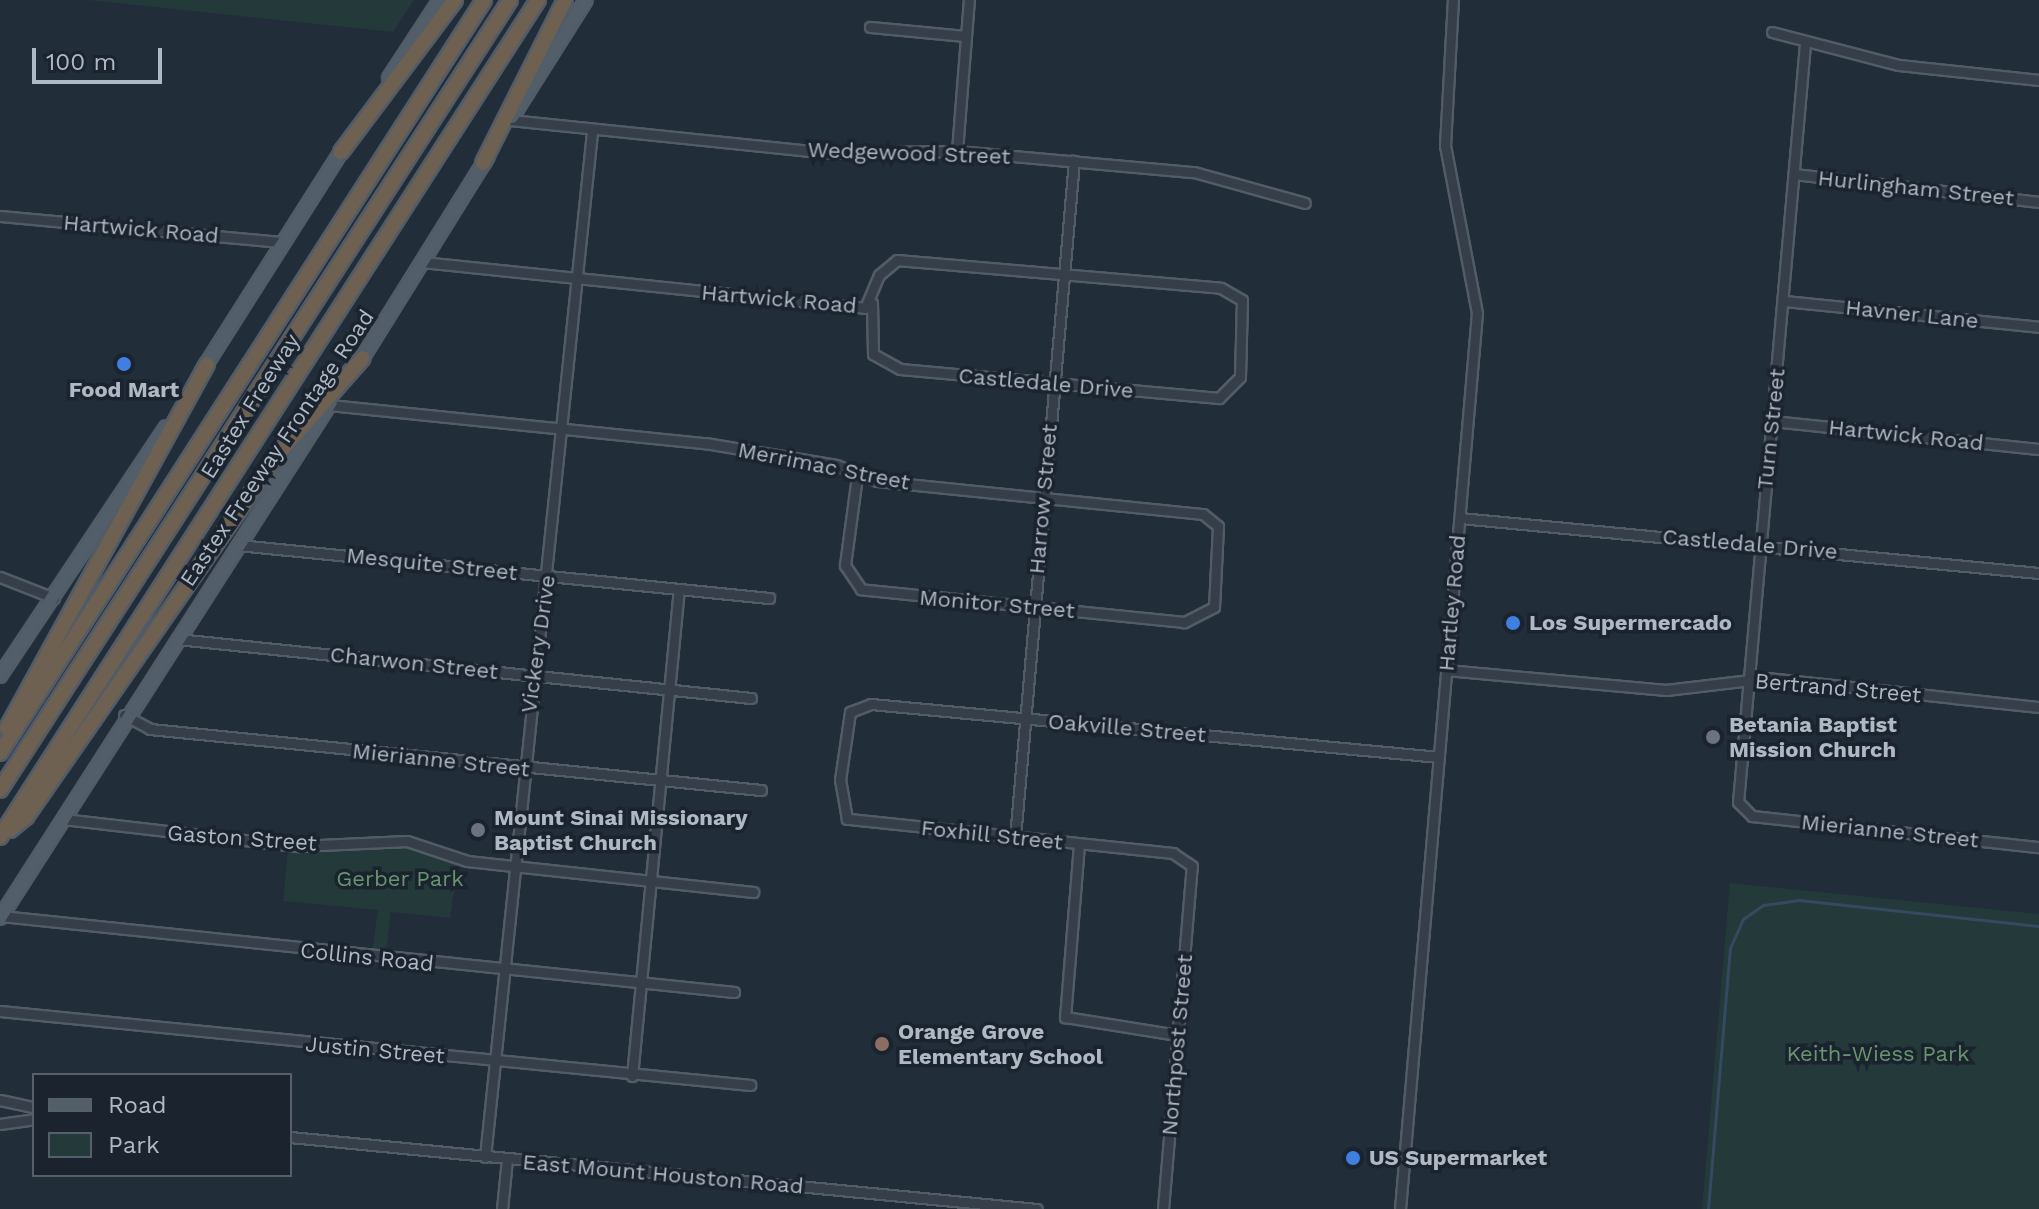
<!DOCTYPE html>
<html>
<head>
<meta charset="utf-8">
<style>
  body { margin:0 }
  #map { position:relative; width:2039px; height:1209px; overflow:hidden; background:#212d39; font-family:"Work Sans",sans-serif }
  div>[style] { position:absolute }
  .green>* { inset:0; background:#23393a }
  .stream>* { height:3px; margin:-1.5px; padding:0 1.5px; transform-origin:1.5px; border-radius:1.5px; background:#354a60 }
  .roads { filter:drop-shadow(2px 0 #525c67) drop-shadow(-2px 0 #525c67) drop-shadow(0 2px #525c67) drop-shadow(0 -2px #525c67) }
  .minor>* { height:9px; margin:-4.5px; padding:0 4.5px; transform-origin:4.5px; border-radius:4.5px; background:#353e49 }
  .major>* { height:12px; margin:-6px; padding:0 6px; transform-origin:6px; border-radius:6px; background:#525e69 }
  .highway>* { height:14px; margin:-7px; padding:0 7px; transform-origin:7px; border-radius:7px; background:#6f6152 }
  .dots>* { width:22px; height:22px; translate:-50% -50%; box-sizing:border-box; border:4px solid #1a232e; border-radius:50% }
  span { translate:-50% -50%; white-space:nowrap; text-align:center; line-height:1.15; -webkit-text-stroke:7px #1a232e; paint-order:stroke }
  .street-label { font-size:22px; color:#afb9c5 }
  .poi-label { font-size:22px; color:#afb9c5; font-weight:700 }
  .left { translate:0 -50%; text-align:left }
  .park-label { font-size:22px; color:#67966e }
  .legend { position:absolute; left:32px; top:1073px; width:260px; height:104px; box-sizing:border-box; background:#1a232e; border:2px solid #565f6a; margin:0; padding:10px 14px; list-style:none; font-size:24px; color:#afb9c5 }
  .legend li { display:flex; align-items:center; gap:16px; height:40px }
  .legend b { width:40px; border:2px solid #565f6a }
  .scale { position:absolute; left:32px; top:48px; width:130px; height:36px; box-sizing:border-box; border:4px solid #afb9c5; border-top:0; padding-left:10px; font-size:24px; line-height:28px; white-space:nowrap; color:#afb9c5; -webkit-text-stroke:6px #1a232e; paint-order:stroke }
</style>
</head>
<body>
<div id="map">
  <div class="green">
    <i style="clip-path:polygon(88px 0,414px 0,393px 32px)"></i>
    <i style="clip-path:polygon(349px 845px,406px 845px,458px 864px,450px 918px,391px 912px,386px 953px,372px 952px,378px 910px,283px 901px,288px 851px)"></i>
    <i style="clip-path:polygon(1730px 883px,2039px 914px,2039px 1209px,1702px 1209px)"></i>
  </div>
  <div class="stream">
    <i style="left:1708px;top:1209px;width:262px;rotate:-85.2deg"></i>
    <i style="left:1730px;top:948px;width:32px;rotate:-66deg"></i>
    <i style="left:1743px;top:919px;width:24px;rotate:-35deg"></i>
    <i style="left:1763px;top:905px;width:36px;rotate:-8deg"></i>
    <i style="left:1799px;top:900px;width:241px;rotate:6.2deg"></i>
  </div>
  <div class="roads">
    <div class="minor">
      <i style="left:870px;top:27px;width:96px;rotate:5.4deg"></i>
      <i style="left:1772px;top:32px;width:131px;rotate:14.6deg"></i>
      <i style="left:1899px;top:65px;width:141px;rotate:6.1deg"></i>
      <i style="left:1805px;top:44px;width:761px;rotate:95.05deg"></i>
      <i style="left:1738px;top:802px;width:20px;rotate:45deg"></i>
      <i style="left:1752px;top:816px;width:289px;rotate:6.2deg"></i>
      <i style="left:510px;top:120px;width:319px;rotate:5.9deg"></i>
      <i style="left:827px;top:153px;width:130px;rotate:-0.9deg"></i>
      <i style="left:957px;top:151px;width:238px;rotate:5.1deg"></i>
      <i style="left:1194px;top:172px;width:115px;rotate:15.6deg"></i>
      <i style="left:957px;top:151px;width:151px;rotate:-85.5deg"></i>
      <i style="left:1794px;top:174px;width:247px;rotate:6.5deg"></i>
      <i style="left:0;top:216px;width:283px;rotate:5.3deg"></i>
      <i style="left:422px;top:262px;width:445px;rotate:5.9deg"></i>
      <i style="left:865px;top:308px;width:36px;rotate:-67deg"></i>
      <i style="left:879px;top:275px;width:23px;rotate:-40deg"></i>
      <i style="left:897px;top:260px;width:325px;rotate:4.9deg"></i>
      <i style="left:1221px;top:288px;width:24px;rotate:30deg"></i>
      <i style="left:1242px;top:300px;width:77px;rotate:91.5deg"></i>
      <i style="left:1240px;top:377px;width:30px;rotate:135deg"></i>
      <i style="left:1219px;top:398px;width:320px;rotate:-174.8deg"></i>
      <i style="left:900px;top:369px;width:31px;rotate:-151deg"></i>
      <i style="left:873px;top:354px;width:51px;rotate:-91.1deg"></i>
      <i style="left:1784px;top:301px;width:256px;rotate:5.8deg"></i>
      <i style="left:329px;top:405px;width:378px;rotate:5.8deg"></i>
      <i style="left:705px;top:443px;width:133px;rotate:9.5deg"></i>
      <i style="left:836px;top:465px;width:44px;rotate:21.3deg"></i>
      <i style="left:877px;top:481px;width:328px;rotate:5.8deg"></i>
      <i style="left:1203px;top:514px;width:19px;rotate:39deg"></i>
      <i style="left:1218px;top:526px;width:81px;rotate:92.8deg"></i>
      <i style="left:1214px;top:607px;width:34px;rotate:153deg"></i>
      <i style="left:1184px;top:622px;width:325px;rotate:-174.2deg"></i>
      <i style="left:861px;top:589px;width:29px;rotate:-124deg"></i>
      <i style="left:845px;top:565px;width:90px;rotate:-82.3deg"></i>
      <i style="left:1772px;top:421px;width:268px;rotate:6deg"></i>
      <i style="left:1460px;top:518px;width:582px;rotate:5.43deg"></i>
      <i style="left:238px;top:545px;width:534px;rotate:5.7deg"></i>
      <i style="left:0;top:577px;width:58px;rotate:21.3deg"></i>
      <i style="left:177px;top:639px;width:577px;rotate:5.87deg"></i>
      <i style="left:1446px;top:670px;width:221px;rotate:5.2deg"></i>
      <i style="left:1666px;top:690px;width:102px;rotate:-6.8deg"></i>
      <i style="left:1767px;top:678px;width:274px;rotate:6.1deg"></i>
      <i style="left:124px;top:715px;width:30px;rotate:28deg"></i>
      <i style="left:150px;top:729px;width:614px;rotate:5.7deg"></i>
      <i style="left:63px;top:819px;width:237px;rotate:6.6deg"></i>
      <i style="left:298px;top:846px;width:109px;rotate:-2.6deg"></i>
      <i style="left:407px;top:841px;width:63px;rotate:18.4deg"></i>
      <i style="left:467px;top:861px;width:288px;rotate:6.2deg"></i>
      <i style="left:1015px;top:838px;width:680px;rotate:-85.02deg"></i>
      <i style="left:1079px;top:844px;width:174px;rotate:94.6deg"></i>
      <i style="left:1065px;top:1017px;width:114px;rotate:9.1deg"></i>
      <i style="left:1px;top:916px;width:737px;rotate:5.92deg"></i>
      <i style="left:0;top:1011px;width:754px;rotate:5.63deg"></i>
      <i style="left:632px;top:1076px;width:489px;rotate:-84.5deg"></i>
      <i style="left:0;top:1100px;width:35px;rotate:12deg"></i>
      <i style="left:0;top:1124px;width:34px;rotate:-8deg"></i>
      <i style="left:290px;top:1137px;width:750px;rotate:5.51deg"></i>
      <i style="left:485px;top:1157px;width:1031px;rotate:-84.04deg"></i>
      <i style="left:502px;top:1209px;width:50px;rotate:-84.3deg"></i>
      <i style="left:1163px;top:1209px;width:344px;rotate:-85.2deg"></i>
      <i style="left:1192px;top:866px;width:23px;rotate:-146deg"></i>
      <i style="left:1173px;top:853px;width:328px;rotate:-174deg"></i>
      <i style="left:847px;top:819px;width:40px;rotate:-100deg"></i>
      <i style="left:840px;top:780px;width:69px;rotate:-81.6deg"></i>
      <i style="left:850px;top:712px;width:22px;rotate:-21deg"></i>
      <i style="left:871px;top:704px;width:570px;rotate:5.33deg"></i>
      <i style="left:1400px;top:1209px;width:899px;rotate:-85.09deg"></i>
      <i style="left:1477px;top:313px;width:170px;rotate:-100.8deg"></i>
      <i style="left:1445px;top:146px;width:146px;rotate:-86.9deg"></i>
    </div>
    <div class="major">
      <i style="left:389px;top:78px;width:93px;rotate:-56.8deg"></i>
      <i style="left:512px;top:117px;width:138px;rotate:-57.7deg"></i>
      <i style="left:358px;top:365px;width:246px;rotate:-58.1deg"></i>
      <i style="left:202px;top:371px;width:265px;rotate:-57.6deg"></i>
      <i style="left:0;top:676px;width:299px;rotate:-56.3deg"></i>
      <i style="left:0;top:918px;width:613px;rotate:-57.32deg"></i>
    </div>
    <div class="highway">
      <i style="left:341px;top:152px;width:190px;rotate:-53.1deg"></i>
      <i style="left:483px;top:163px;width:182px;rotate:-63.3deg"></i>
      <i style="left:7px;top:728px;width:415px;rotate:-61.2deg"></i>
      <i style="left:0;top:753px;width:895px;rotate:-57.27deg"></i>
      <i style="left:0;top:790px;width:940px;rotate:-57.15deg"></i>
      <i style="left:10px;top:830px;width:21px;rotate:-39deg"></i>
      <i style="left:26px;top:817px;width:445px;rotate:-55.2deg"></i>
      <i style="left:280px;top:452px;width:125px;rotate:-48.6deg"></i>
      <i style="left:0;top:837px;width:995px;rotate:-57.27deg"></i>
    </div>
  </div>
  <div class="dots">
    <i style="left:124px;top:364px;background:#3f7fe0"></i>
    <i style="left:1513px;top:623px;background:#3f7fe0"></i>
    <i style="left:1713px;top:737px;background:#6b7280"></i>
    <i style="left:478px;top:830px;background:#6b7280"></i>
    <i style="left:882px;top:1044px;background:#8d6e63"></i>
    <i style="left:1353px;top:1158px;background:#3f7fe0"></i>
  </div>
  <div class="street-label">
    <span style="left:909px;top:153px;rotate:2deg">Wedgewood Street</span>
    <span style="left:1916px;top:188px;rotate:6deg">Hurlingham Street</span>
    <span style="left:141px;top:229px;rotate:5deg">Hartwick Road</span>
    <span style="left:779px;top:299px;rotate:5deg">Hartwick Road</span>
    <span style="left:1912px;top:314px;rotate:6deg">Havner Lane</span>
    <span style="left:1046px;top:383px;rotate:5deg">Castledale Drive</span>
    <span style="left:250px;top:406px;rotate:-58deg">Eastex Freeway</span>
    <span style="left:1771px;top:429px;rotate:-84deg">Turn Street</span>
    <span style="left:1906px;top:435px;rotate:6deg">Hartwick Road</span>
    <span style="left:277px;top:448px;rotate:-56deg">Eastex Freeway Frontage Road</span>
    <span style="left:824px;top:466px;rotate:11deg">Merrimac Street</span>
    <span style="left:1043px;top:499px;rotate:-85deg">Harrow Street</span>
    <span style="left:1750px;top:544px;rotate:5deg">Castledale Drive</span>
    <span style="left:432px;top:564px;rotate:6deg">Mesquite Street</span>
    <span style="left:1452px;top:603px;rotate:-85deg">Hartley Road</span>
    <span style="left:997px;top:604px;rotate:5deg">Monitor Street</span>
    <span style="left:538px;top:644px;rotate:-82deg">Vickery Drive</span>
    <span style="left:414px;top:663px;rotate:6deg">Charwon Street</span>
    <span style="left:1838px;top:688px;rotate:5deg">Bertrand Street</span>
    <span style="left:1127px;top:728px;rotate:5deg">Oakville Street</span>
    <span style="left:441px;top:760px;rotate:6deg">Mierianne Street</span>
    <span style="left:1890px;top:831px;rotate:6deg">Mierianne Street</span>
    <span style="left:992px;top:835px;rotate:6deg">Foxhill Street</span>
    <span style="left:242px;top:838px;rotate:4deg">Gaston Street</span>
    <span style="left:367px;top:957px;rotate:6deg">Collins Road</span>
    <span style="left:1177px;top:1045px;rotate:-85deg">Northpost Street</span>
    <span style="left:375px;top:1050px;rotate:5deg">Justin Street</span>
    <span style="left:663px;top:1174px;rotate:5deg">East Mount Houston Road</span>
  </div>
  <div class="poi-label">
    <span style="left:124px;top:390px">Food Mart</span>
    <span class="left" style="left:1529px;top:623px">Los Supermercado</span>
    <span class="left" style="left:1729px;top:737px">Betania Baptist<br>Mission Church</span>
    <span class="left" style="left:494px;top:830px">Mount Sinai Missionary<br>Baptist Church</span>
    <span class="left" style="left:898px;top:1044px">Orange Grove<br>Elementary School</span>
    <span class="left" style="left:1369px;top:1158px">US Supermarket</span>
  </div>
  <div class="park-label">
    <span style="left:400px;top:879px">Gerber Park</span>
    <span style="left:1878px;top:1054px">Keith-Wiess Park</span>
  </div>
  <ul class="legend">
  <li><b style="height:10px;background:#525e69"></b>Road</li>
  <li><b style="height:22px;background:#23393a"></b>Park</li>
  </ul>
  <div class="scale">100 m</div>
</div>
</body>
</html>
